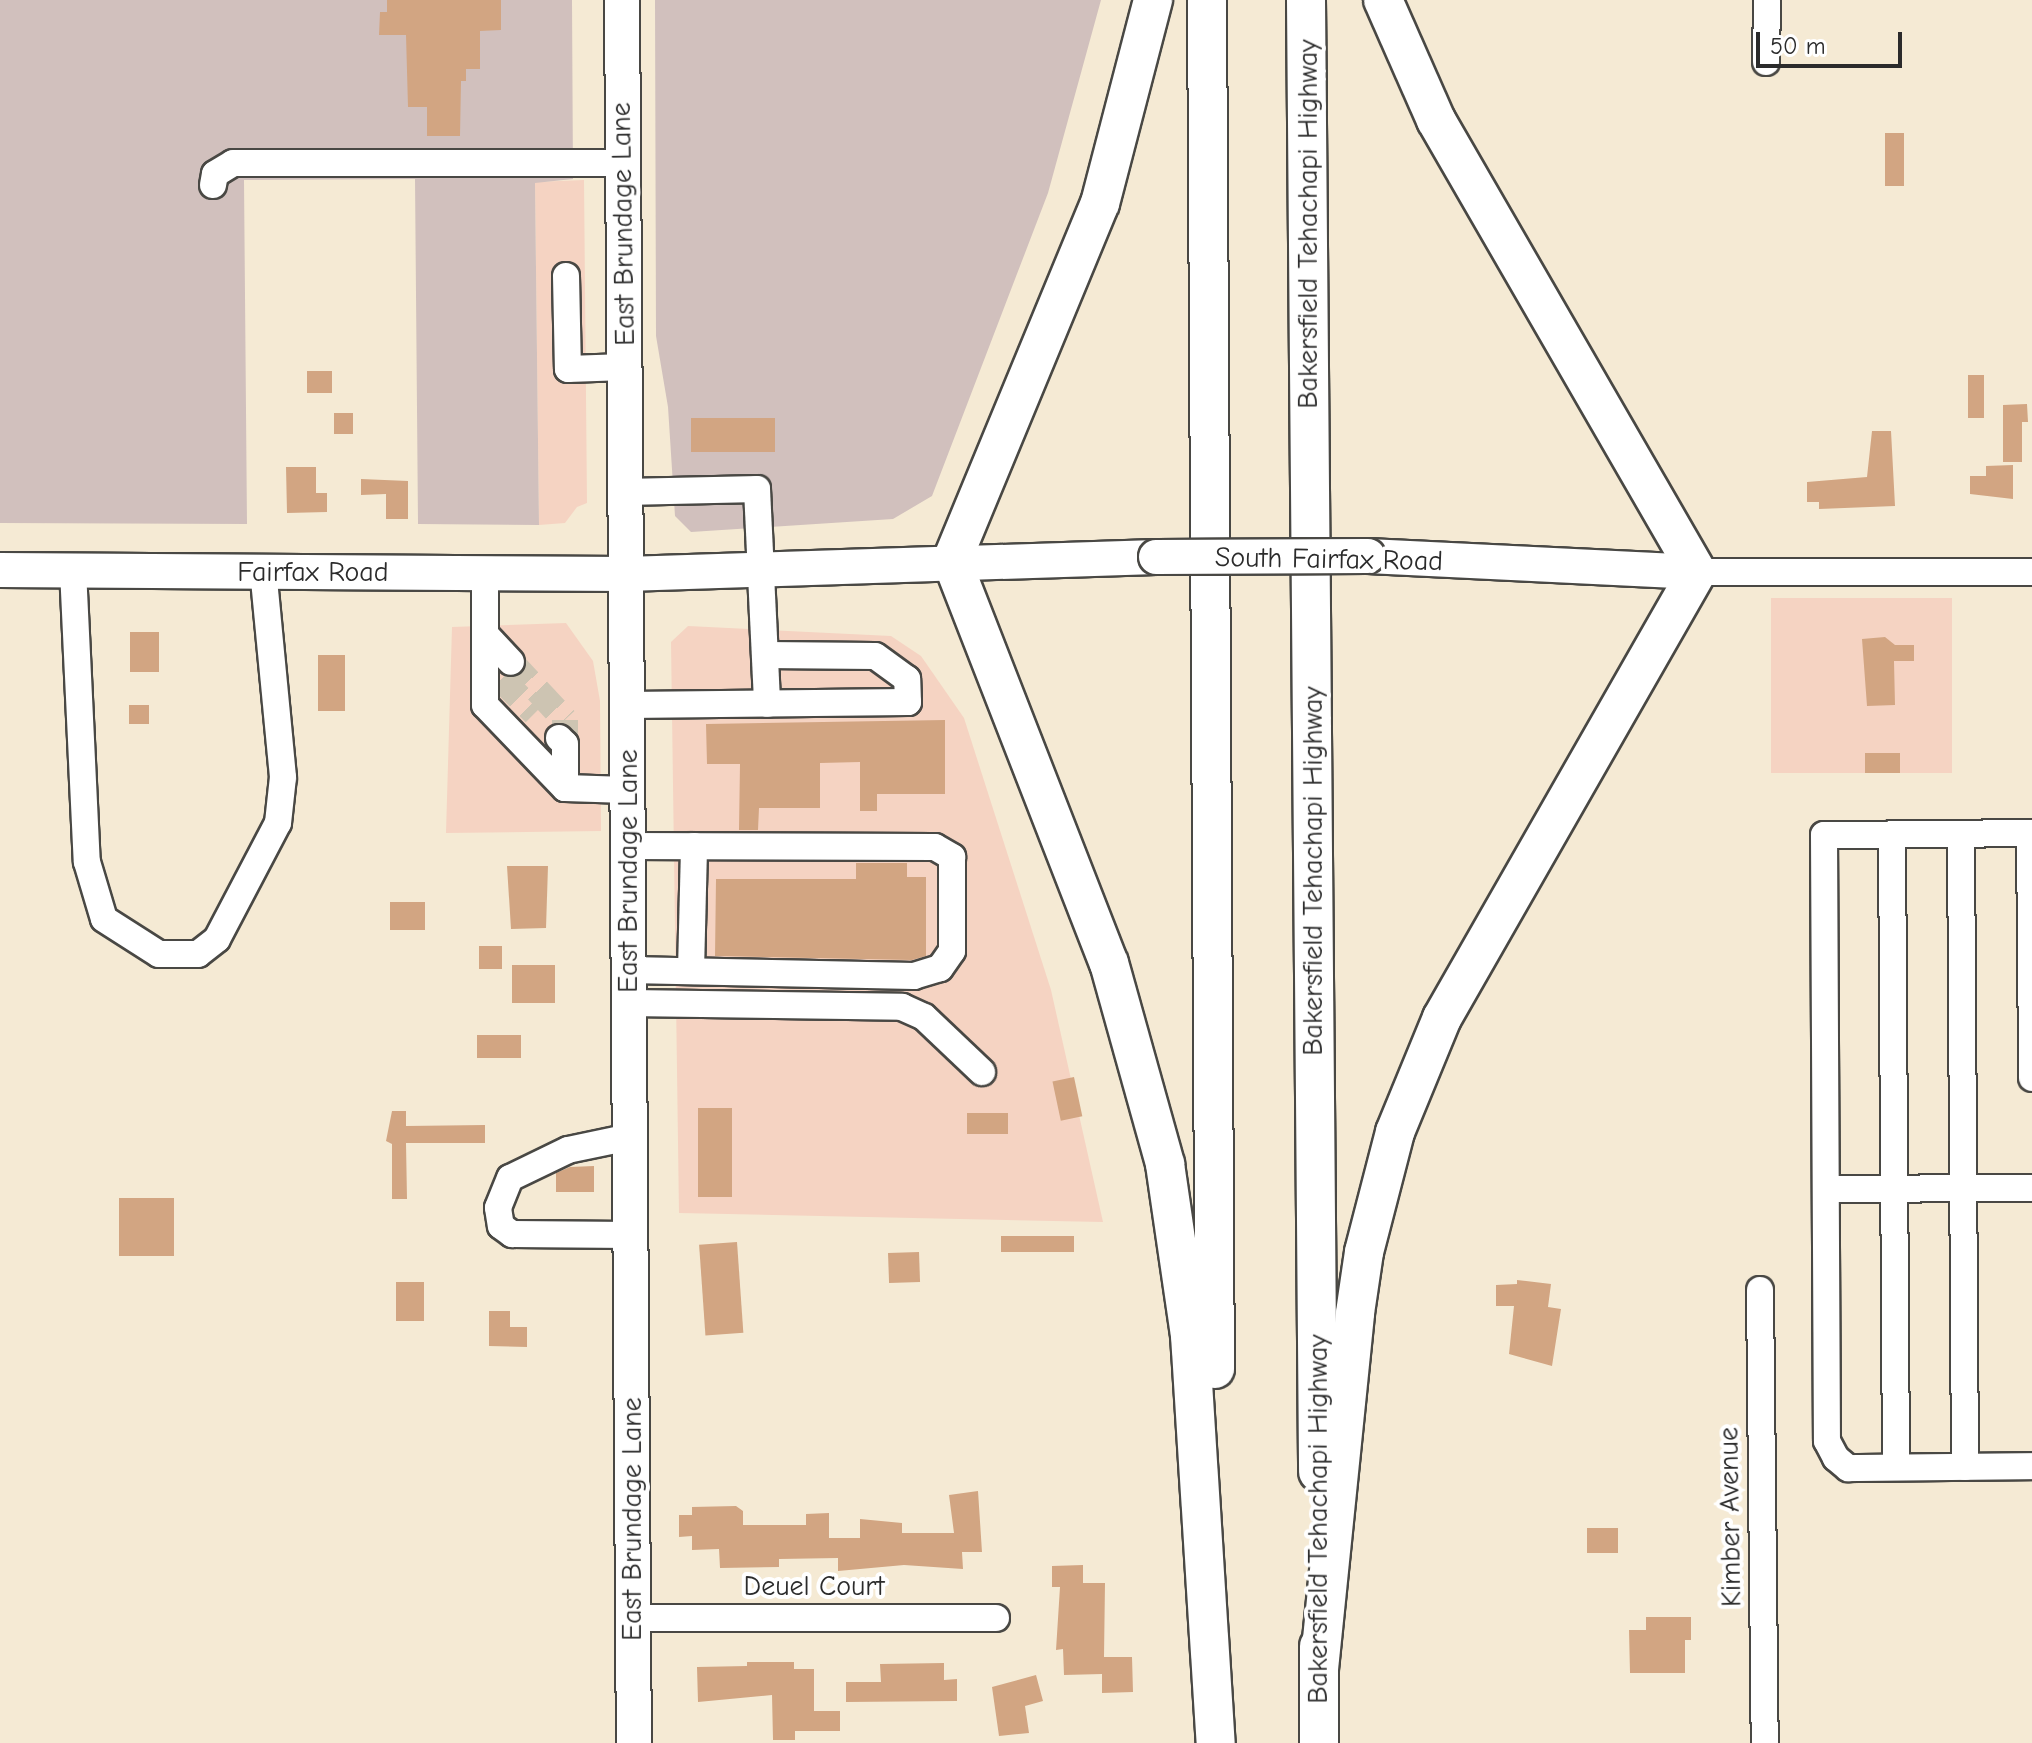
<!DOCTYPE html>
<html>
<head>
<meta charset="utf-8">
<style>
  body { margin:0 }
  #map { position:relative; width:2032px; height:1743px; overflow:hidden; background:#f5ead4; font-family:"Comic Neue",sans-serif }
  div>[style] { position:absolute }
  .built>* { inset:0; background:#f5d3c2; transform-origin:0 0 }
  .industrial>* { inset:0; background:#d1c0bd }
  .building>* { inset:0; background:#d2a582; transform-origin:0 0 }
  .minor-tunnel>* { height:26px; margin-top:-13px; transform-origin:0; background:repeating-linear-gradient(90deg,#cdc4b2 0 26px,transparent 0 39px) }
  .roads { filter:drop-shadow(2px 0 #494844) drop-shadow(-2px 0 #494844) drop-shadow(0 2px #494844) drop-shadow(0 -2px #494844) }
  .minor>* { height:26px; margin:-13px; padding:0 13px; transform-origin:13px; border-radius:13px; background:#fff }
  .major>* { height:34px; margin:-17px; padding:0 17px; transform-origin:17px; border-radius:17px; background:#fff }
  .highway>* { height:38px; margin:-19px; padding:0 19px; transform-origin:19px; border-radius:19px; background:#fff }
  .bridges { filter:drop-shadow(2px 0 #494844) drop-shadow(-2px 0 #494844) drop-shadow(0 2px #494844) drop-shadow(0 -2px #494844) }
  .major-bridge>* { height:34px; margin:-17px; padding:0 17px; transform-origin:17px; border-radius:17px; background:#fff }
  span { translate:-50% -50%; white-space:nowrap; text-align:center; line-height:1.15; -webkit-text-stroke:8px #fff; paint-order:stroke }
  .street-label { font-size:28px; color:#2b2b2b }
  .scale { position:absolute; left:1756px; top:32px; width:146px; height:36px; box-sizing:border-box; border:4px solid #2b2b2b; border-top:0; padding-left:10px; font-size:24px; line-height:28px; white-space:nowrap; color:#2b2b2b; -webkit-text-stroke:6px #fff; paint-order:stroke }
</style>
</head>
<body>
<div id="map">
  <div class="built">
    <i style="clip-path:polygon(584px 180px,587px 503px,577px 507px,565px 523px,539px 525px,535px 182px)"></i>
    <i style="left:1952px;top:598px;width:175px;height:181px;rotate:90deg"></i>
    <i style="clip-path:polygon(566px 623px,593px 661px,600px 701px,601px 831px,446px 833px,452px 627px)"></i>
    <i style="clip-path:polygon(688px 626px,891px 636px,921px 656px,964px 718px,1051px 990px,1103px 1222px,679px 1213px,671px 642px)"></i>
  </div>
  <div class="industrial">
    <i style="clip-path:polygon(0 0,572px 0,573px 179px,535px 183px,539px 525px,418px 524px,415px 179px,244px 180px,247px 524px,0 523px)"></i>
    <i style="clip-path:polygon(655px 0,1101px 0,1048px 193px,932px 496px,893px 519px,691px 532px,675px 516px,668px 407px,656px 336px)"></i>
  </div>
  <div class="building">
    <i style="clip-path:polygon(387px 0,501px 0,501px 30px,480px 31px,480px 69px,466px 69px,466px 81px,461px 81px,460px 136px,427px 136px,427px 107px,408px 107px,406px 35px,379px 35px,380px 12px,387px 12px)"></i>
    <i style="left:1885px;top:133px;width:19px;height:53px"></i>
    <i style="left:307px;top:371px;width:25px;height:22px"></i>
    <i style="left:1968px;top:375px;width:16px;height:43px"></i>
    <i style="clip-path:polygon(2027px 404px,2028px 422px,2022px 422px,2022px 462px,2003px 462px,2003px 405px)"></i>
    <i style="left:334px;top:413px;width:19px;height:21px"></i>
    <i style="left:775px;top:418px;width:34px;height:84px;rotate:90deg"></i>
    <i style="clip-path:polygon(1872px 431px,1891px 431px,1895px 506px,1819px 509px,1819px 502px,1807px 502px,1807px 482px,1867px 477px)"></i>
    <i style="clip-path:polygon(2013px 465px,2013px 499px,1970px 494px,1970px 476px,1986px 476px,1986px 466px)"></i>
    <i style="clip-path:polygon(286px 467px,316px 467px,316px 493px,327px 493px,327px 512px,287px 513px)"></i>
    <i style="clip-path:polygon(361px 479px,408px 481px,408px 519px,386px 519px,386px 494px,361px 495px)"></i>
    <i style="left:130px;top:632px;width:29px;height:40px"></i>
    <i style="clip-path:polygon(1885px 637px,1895px 645px,1914px 645px,1914px 661px,1894px 661px,1895px 705px,1867px 706px,1862px 639px)"></i>
    <i style="left:318px;top:655px;width:27px;height:56px"></i>
    <i style="left:149px;top:705px;width:19px;height:20px;rotate:90deg"></i>
    <i style="clip-path:polygon(945px 720px,945px 794px,877px 794px,877px 811px,860px 811px,860px 762px,820px 763px,820px 808px,759px 808px,758px 830px,739px 830px,740px 764px,707px 764px,706px 724px)"></i>
    <i style="left:1865px;top:753px;width:35px;height:20px"></i>
    <i style="clip-path:polygon(856px 863px,907px 863px,907px 877px,926px 877px,926px 956px,912px 960px,715px 956px,716px 879px,856px 879px)"></i>
    <i style="clip-path:polygon(507px 866px,548px 866px,546px 928px,511px 929px)"></i>
    <i style="left:390px;top:902px;width:35px;height:28px"></i>
    <i style="left:479px;top:946px;width:23px;height:23px"></i>
    <i style="left:555px;top:965px;width:38px;height:43px;rotate:90deg"></i>
    <i style="left:521px;top:1035px;width:23px;height:44px;rotate:90deg"></i>
    <i style="left:1074px;top:1077px;width:40px;height:22px;rotate:78deg"></i>
    <i style="left:698px;top:1108px;width:34px;height:89px"></i>
    <i style="clip-path:polygon(392px 1111px,406px 1111px,406px 1126px,485px 1125px,485px 1143px,406px 1143px,407px 1199px,392px 1199px,392px 1144px,386px 1141px)"></i>
    <i style="left:967px;top:1113px;width:41px;height:21px"></i>
    <i style="clip-path:polygon(594px 1166px,594px 1192px,556px 1192px,556px 1173px,570px 1167px)"></i>
    <i style="left:119px;top:1198px;width:55px;height:58px"></i>
    <i style="left:1074px;top:1236px;width:16px;height:73px;rotate:90deg"></i>
    <i style="left:737px;top:1242px;width:91px;height:38px;rotate:86deg"></i>
    <i style="left:919px;top:1252px;width:30px;height:31px;rotate:88deg"></i>
    <i style="clip-path:polygon(1517px 1280px,1551px 1284px,1548px 1307px,1561px 1309px,1552px 1366px,1509px 1354px,1514px 1306px,1496px 1306px,1496px 1285px,1517px 1284px)"></i>
    <i style="left:424px;top:1282px;width:39px;height:28px;rotate:90deg"></i>
    <i style="clip-path:polygon(489px 1311px,510px 1311px,510px 1327px,527px 1327px,527px 1347px,489px 1346px)"></i>
    <i style="clip-path:polygon(978px 1491px,982px 1552px,962px 1552px,963px 1569px,904px 1565px,838px 1571px,838px 1558px,779px 1559px,779px 1567px,720px 1568px,719px 1549px,692px 1550px,692px 1536px,679px 1537px,679px 1515px,692px 1515px,692px 1507px,736px 1506px,743px 1511px,743px 1525px,806px 1525px,806px 1514px,829px 1513px,829px 1538px,860px 1538px,860px 1519px,902px 1523px,902px 1533px,954px 1533px,949px 1495px)"></i>
    <i style="left:1618px;top:1528px;width:25px;height:31px;rotate:90deg"></i>
    <i style="clip-path:polygon(1083px 1565px,1083px 1583px,1105px 1583px,1104px 1657px,1132px 1657px,1133px 1692px,1102px 1693px,1102px 1674px,1064px 1675px,1063px 1649px,1056px 1650px,1060px 1587px,1052px 1587px,1052px 1566px)"></i>
    <i style="clip-path:polygon(1646px 1617px,1691px 1617px,1691px 1640px,1685px 1640px,1685px 1673px,1630px 1673px,1629px 1630px,1646px 1630px)"></i>
    <i style="clip-path:polygon(747px 1662px,794px 1662px,794px 1669px,814px 1669px,814px 1711px,840px 1711px,840px 1731px,795px 1731px,795px 1740px,773px 1740px,772px 1695px,698px 1702px,697px 1667px,747px 1666px)"></i>
    <i style="clip-path:polygon(944px 1663px,944px 1680px,957px 1679px,957px 1701px,846px 1702px,846px 1682px,881px 1682px,880px 1664px)"></i>
    <i style="clip-path:polygon(1036px 1675px,1043px 1701px,1025px 1706px,1029px 1733px,999px 1736px,992px 1687px)"></i>
  </div>
  <div class="minor-tunnel">
    <i style="left:511px;top:662px;width:79px;rotate:47deg"></i>
    <i style="left:565px;top:720px;width:14px;rotate:90deg"></i>
    <i style="left:501px;top:679px;width:48px;rotate:45deg"></i>
  </div>
  <div class="roads">
    <div class="minor">
      <i style="left:1766px;top:62px;width:62px;rotate:-89.1deg"></i>
      <i style="left:213px;top:185px;width:11px;rotate:-80deg"></i>
      <i style="left:215px;top:174px;width:21px;rotate:-31deg"></i>
      <i style="left:233px;top:163px;width:390px"></i>
      <i style="left:566px;top:276px;width:93px;rotate:88.8deg"></i>
      <i style="left:568px;top:369px;width:57px;rotate:-2deg"></i>
      <i style="left:626px;top:492px;width:131px;rotate:-1.3deg"></i>
      <i style="left:757px;top:489px;width:215px;rotate:87.3deg"></i>
      <i style="left:73px;top:570px;width:292px;rotate:87.3deg"></i>
      <i style="left:87px;top:862px;width:59px;rotate:73.4deg"></i>
      <i style="left:104px;top:919px;width:65px;rotate:32.5deg"></i>
      <i style="left:159px;top:954px;width:39px"></i>
      <i style="left:198px;top:954px;width:24px;rotate:-38deg"></i>
      <i style="left:217px;top:939px;width:131px;rotate:-62.3deg"></i>
      <i style="left:278px;top:823px;width:46px;rotate:-83.8deg"></i>
      <i style="left:283px;top:777px;width:207px;rotate:-95.5deg"></i>
      <i style="left:1697px;top:572px;width:335px"></i>
      <i style="left:485px;top:573px;width:132px;rotate:90deg"></i>
      <i style="left:485px;top:705px;width:115px;rotate:46.1deg"></i>
      <i style="left:565px;top:788px;width:62px;rotate:1.8deg"></i>
      <i style="left:485px;top:634px;width:38px;rotate:47deg"></i>
      <i style="left:627px;top:705px;width:281px;rotate:-0.6deg"></i>
      <i style="left:908px;top:702px;width:23px;rotate:-92deg"></i>
      <i style="left:907px;top:679px;width:39px;rotate:-144deg"></i>
      <i style="left:875px;top:656px;width:110px;rotate:-179.5deg"></i>
      <i style="left:559px;top:738px;width:8px;rotate:45deg"></i>
      <i style="left:565px;top:744px;width:44px;rotate:90deg"></i>
      <i style="left:2030px;top:833px;width:245px;rotate:89.5deg"></i>
      <i style="left:2032px;top:833px;width:208px;rotate:179.4deg"></i>
      <i style="left:1824px;top:835px;width:606px;rotate:89.72deg"></i>
      <i style="left:1827px;top:1441px;width:19px;rotate:62deg"></i>
      <i style="left:1836px;top:1458px;width:16px;rotate:40deg"></i>
      <i style="left:1848px;top:1468px;width:184px;rotate:-0.6deg"></i>
      <i style="left:1892px;top:834px;width:633px;rotate:89.64deg"></i>
      <i style="left:1961px;top:834px;width:633px;rotate:89.64deg"></i>
      <i style="left:628px;top:846px;width:307px;rotate:0.2deg"></i>
      <i style="left:935px;top:847px;width:20px;rotate:30deg"></i>
      <i style="left:952px;top:857px;width:94px;rotate:90deg"></i>
      <i style="left:952px;top:951px;width:21px;rotate:125deg"></i>
      <i style="left:940px;top:968px;width:27px;rotate:163deg"></i>
      <i style="left:914px;top:976px;width:285px;rotate:-178.8deg"></i>
      <i style="left:691px;top:971px;width:125px;rotate:-88.6deg"></i>
      <i style="left:629px;top:1003px;width:273px;rotate:0.8deg"></i>
      <i style="left:902px;top:1007px;width:24px;rotate:24deg"></i>
      <i style="left:924px;top:1017px;width:80px;rotate:43.5deg"></i>
      <i style="left:630px;top:1137px;width:63px;rotate:168.2deg"></i>
      <i style="left:568px;top:1150px;width:64px;rotate:154.2deg"></i>
      <i style="left:510px;top:1178px;width:32px;rotate:112deg"></i>
      <i style="left:498px;top:1208px;width:18px;rotate:81deg"></i>
      <i style="left:501px;top:1226px;width:14px;rotate:36deg"></i>
      <i style="left:512px;top:1234px;width:119px;rotate:0.5deg"></i>
      <i style="left:1826px;top:1189px;width:206px;rotate:-0.3deg"></i>
      <i style="left:1760px;top:1290px;width:453px;rotate:89.4deg"></i>
      <i style="left:633px;top:1618px;width:363px"></i>
    </div>
    <div class="major">
      <i style="left:622px;top:0;width:1743px;rotate:89.61deg"></i>
      <i style="left:1368px;top:556px;width:329px;rotate:2.8deg"></i>
      <i style="left:0;top:570px;width:626px;rotate:0.37deg"></i>
      <i style="left:626px;top:574px;width:530px;rotate:-1.84deg"></i>
    </div>
    <div class="highway">
      <i style="left:1153px;top:0;width:210px;rotate:104.6deg"></i>
      <i style="left:1100px;top:203px;width:387px;rotate:112.5deg"></i>
      <i style="left:952px;top:561px;width:432px;rotate:68.7deg"></i>
      <i style="left:1109px;top:963px;width:209px;rotate:74.4deg"></i>
      <i style="left:1165px;top:1164px;width:173px;rotate:81.7deg"></i>
      <i style="left:1190px;top:1335px;width:409px;rotate:86.4deg"></i>
      <i style="left:1207px;top:0;width:1369px;rotate:89.67deg"></i>
      <i style="left:1306px;top:0;width:1472px;rotate:89.53deg"></i>
      <i style="left:1319px;top:1646px;width:97px;rotate:90deg"></i>
      <i style="left:1319px;top:1669px;width:358px;rotate:-84.2deg"></i>
      <i style="left:1355px;top:1313px;width:62px;rotate:-81.6deg"></i>
      <i style="left:1364px;top:1252px;width:124px;rotate:-75.5deg"></i>
      <i style="left:1395px;top:1132px;width:123px;rotate:-67.6deg"></i>
      <i style="left:1442px;top:1018px;width:514px;rotate:-60.24deg"></i>
      <i style="left:1697px;top:572px;width:522px;rotate:-120deg"></i>
      <i style="left:1436px;top:120px;width:131px;rotate:-113.8deg"></i>
    </div>
  </div>
  <div class="bridges">
    <div class="major-bridge">
      <i style="left:1156px;top:557px;width:212px;rotate:-0.3deg"></i>
    </div>
  </div>
  <div class="street-label">
    <span style="left:623px;top:224px;rotate:-91deg">East Brundage Lane</span>
    <span style="left:1308px;top:224px;rotate:-90deg">Bakersfield Tehachapi Highway</span>
    <span style="left:1329px;top:559px;rotate:1deg">South Fairfax Road</span>
    <span style="left:313px;top:572px">Fairfax Road</span>
    <span style="left:628px;top:871px;rotate:-90deg">East Brundage Lane</span>
    <span style="left:1313px;top:871px;rotate:-90deg">Bakersfield Tehachapi Highway</span>
    <span style="left:1730px;top:1517px;rotate:-91deg">Kimber Avenue</span>
    <span style="left:632px;top:1519px;rotate:-90deg">East Brundage Lane</span>
    <span style="left:1318px;top:1519px;rotate:-90deg">Bakersfield Tehachapi Highway</span>
    <span style="left:814px;top:1586px">Deuel Court</span>
  </div>
  <div class="scale">50 m</div>
</div>
</body>
</html>
